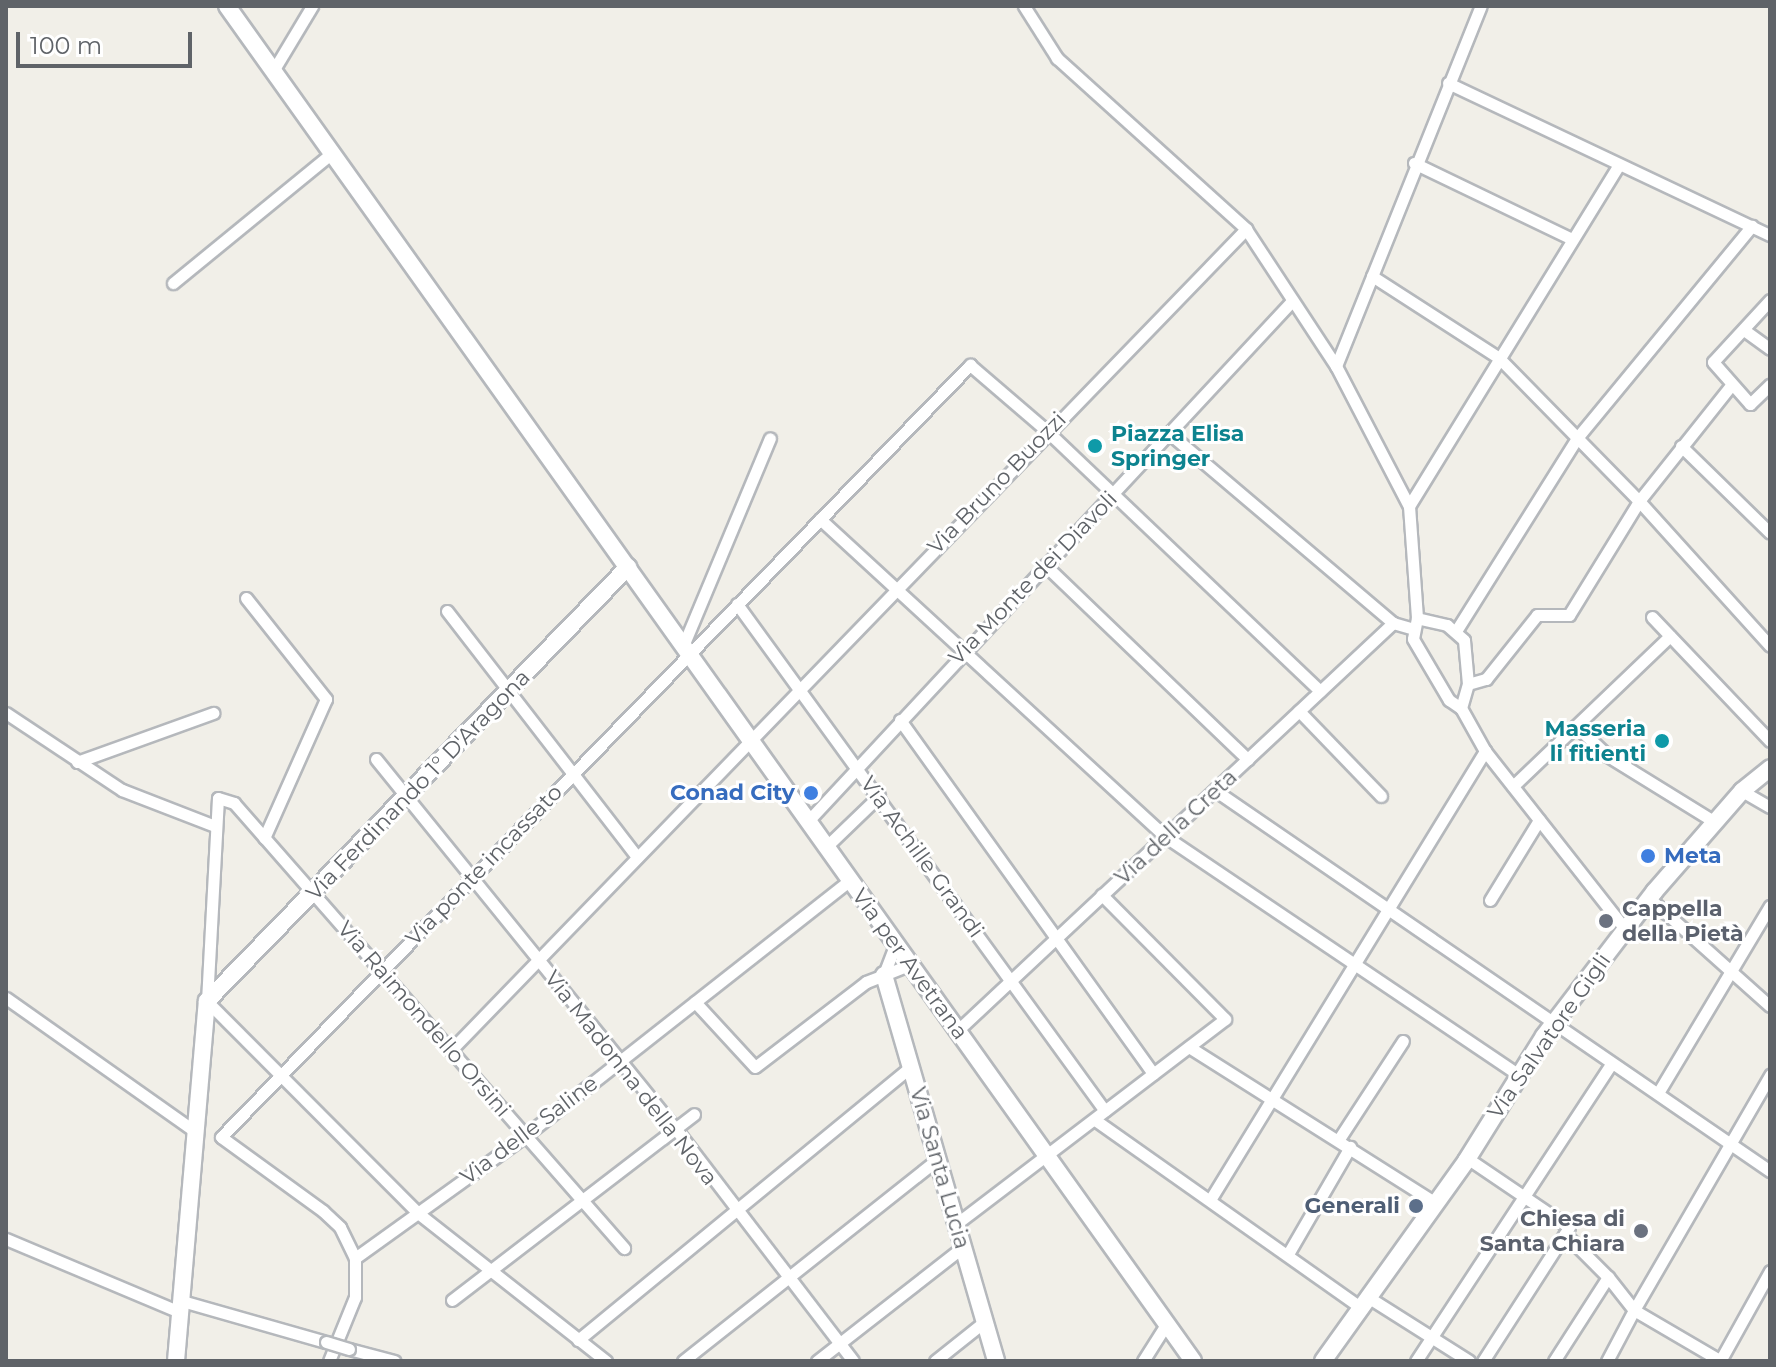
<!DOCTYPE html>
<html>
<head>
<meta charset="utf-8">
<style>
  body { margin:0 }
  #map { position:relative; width:1776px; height:1367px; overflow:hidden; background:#f1efe8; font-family:Montserrat,sans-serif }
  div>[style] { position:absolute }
  .roads { filter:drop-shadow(2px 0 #b5b8bc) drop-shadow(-2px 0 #b5b8bc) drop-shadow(0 2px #b5b8bc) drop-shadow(0 -2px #b5b8bc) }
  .street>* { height:11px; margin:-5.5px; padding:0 5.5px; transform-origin:5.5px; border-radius:5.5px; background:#fff }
  .secondary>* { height:16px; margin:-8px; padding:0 8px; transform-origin:8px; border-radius:8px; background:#fff }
  .bridges { filter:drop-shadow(2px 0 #b5b8bc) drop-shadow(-2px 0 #b5b8bc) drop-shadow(0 2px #b5b8bc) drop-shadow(0 -2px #b5b8bc) }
  .street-bridge>* { height:11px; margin:-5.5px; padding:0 5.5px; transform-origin:5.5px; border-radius:5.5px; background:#fff }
  .dots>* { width:22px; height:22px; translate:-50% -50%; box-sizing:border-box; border:4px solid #fff; border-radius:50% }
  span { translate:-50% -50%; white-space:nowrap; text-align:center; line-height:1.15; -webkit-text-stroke:6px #fff; paint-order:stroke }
  .culture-label { font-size:22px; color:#0d838f; font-weight:700 }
  .left { translate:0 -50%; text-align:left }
  .right { translate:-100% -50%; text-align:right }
  .street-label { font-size:22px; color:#5f6368 }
  .shop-label { font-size:22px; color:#366cbe; font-weight:700 }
  .worship-label { font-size:22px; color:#5b616d; font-weight:700 }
  .service-label { font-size:22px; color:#4e5e75; font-weight:700 }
  .frame { position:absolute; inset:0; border:8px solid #5f6368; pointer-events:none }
  .scale { position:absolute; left:16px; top:32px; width:176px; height:36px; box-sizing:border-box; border:4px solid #5f6368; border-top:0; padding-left:10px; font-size:24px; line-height:28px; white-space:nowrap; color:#5f6368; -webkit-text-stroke:6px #fff; paint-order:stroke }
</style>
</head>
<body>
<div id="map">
  <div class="roads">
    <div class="street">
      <i style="left:1024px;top:6px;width:62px;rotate:57.6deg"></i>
      <i style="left:1057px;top:58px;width:255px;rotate:42.1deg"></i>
      <i style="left:1246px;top:229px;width:164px;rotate:56.7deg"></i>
      <i style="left:1336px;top:366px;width:158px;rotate:62.5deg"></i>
      <i style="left:1409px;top:506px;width:112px;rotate:85.9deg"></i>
      <i style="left:1417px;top:618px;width:21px;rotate:101deg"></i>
      <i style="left:1413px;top:639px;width:71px;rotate:59.5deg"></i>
      <i style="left:1449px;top:700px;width:14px;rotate:34deg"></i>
      <i style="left:1461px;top:708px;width:25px;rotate:-74deg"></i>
      <i style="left:1468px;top:684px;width:44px;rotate:-95.2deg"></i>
      <i style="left:1464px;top:640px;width:23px;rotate:-139deg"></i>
      <i style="left:1447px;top:625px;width:31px;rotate:-167deg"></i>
      <i style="left:273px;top:71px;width:76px;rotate:-59deg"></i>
      <i style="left:1448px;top:83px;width:356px;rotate:25.3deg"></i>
      <i style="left:1414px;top:163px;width:175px;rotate:25.7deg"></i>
      <i style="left:1372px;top:276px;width:151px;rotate:32.8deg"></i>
      <i style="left:1499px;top:358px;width:200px;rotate:45.6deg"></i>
      <i style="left:1639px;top:501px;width:195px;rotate:47.9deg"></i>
      <i style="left:173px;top:283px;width:207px;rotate:-39.3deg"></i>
      <i style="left:1770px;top:300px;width:84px;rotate:132.6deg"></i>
      <i style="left:1713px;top:362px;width:56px;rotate:48.6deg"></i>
      <i style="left:1750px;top:404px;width:28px;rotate:-44deg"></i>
      <i style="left:1744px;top:330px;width:32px;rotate:36deg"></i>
      <i style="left:1336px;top:366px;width:388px;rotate:-68.1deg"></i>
      <i style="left:1169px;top:433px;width:294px;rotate:40.3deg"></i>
      <i style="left:1393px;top:623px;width:19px;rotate:16deg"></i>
      <i style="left:1681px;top:446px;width:124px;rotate:44.3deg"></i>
      <i style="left:1409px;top:506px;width:401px;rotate:-58.4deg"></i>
      <i style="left:820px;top:519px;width:470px;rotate:42.6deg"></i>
      <i style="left:1166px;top:837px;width:424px;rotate:34deg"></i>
      <i style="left:1045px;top:565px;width:281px;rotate:43.8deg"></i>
      <i style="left:246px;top:598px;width:129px;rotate:51.6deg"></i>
      <i style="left:326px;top:699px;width:152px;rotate:114deg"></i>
      <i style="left:737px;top:604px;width:626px;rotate:54.03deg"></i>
      <i style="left:447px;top:611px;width:311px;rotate:52.3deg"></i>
      <i style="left:1652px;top:617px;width:171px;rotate:46.4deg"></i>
      <i style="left:1456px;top:631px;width:228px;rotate:-57.9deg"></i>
      <i style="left:1577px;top:438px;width:275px;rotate:-50.5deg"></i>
      <i style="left:683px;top:646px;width:225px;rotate:-67.3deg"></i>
      <i style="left:1468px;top:684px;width:19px;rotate:-16deg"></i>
      <i style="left:1486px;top:679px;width:82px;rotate:-51.4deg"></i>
      <i style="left:1537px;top:615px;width:32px"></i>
      <i style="left:1569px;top:615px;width:134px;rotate:-58.4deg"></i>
      <i style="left:1639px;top:501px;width:149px;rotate:-51.5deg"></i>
      <i style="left:1461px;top:708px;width:49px;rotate:60.8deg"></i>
      <i style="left:1485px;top:751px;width:226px;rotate:51.8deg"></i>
      <i style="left:1299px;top:711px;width:118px;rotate:46deg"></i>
      <i style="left:6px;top:713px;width:139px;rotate:33.6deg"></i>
      <i style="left:122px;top:790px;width:100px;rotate:21.2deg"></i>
      <i style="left:900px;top:720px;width:435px;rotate:54.4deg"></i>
      <i style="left:1576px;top:726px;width:44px;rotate:43.2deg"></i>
      <i style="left:1608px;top:756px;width:126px;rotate:31.7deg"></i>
      <i style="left:376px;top:759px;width:475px;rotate:51deg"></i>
      <i style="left:675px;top:1128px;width:293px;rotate:52.6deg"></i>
      <i style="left:77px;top:762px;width:145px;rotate:-19.8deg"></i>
      <i style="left:1513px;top:786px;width:217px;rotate:-43.7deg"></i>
      <i style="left:1216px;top:791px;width:672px;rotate:34.45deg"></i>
      <i style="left:1742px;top:791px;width:32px;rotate:30deg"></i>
      <i style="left:809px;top:820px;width:708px;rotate:-47.06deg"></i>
      <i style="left:828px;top:845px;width:71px;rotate:-43.9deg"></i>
      <i style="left:1649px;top:898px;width:162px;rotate:41.8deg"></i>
      <i style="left:1490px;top:900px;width:94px;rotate:-58.5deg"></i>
      <i style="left:896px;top:943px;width:34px;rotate:111deg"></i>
      <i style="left:884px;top:975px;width:29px;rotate:-22deg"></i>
      <i style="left:6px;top:998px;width:232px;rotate:35.2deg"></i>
      <i style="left:695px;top:1002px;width:88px;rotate:47.3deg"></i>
      <i style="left:755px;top:1067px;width:140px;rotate:-37.4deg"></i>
      <i style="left:866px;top:982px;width:19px;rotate:-21deg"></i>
      <i style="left:958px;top:1030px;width:596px;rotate:-43.1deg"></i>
      <i style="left:1189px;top:1047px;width:292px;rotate:32.3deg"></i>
      <i style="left:451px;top:1050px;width:1143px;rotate:-45.92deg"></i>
      <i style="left:1658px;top:1093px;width:218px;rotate:-59.1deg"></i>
      <i style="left:1095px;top:1120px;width:327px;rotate:35.2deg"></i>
      <i style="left:1339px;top:1139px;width:117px;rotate:-56.9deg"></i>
      <i style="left:1467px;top:1158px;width:123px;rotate:34.1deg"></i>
      <i style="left:1569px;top:1227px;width:8px;rotate:120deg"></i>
      <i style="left:1565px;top:1234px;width:61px;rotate:45deg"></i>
      <i style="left:1210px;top:1200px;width:527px;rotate:-58.51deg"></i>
      <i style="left:956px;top:1224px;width:338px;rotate:-37.3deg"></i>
      <i style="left:1225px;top:1019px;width:175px;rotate:-134.8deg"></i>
      <i style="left:6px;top:1239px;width:189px;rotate:22.8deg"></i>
      <i style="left:1288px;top:1254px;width:124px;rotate:-59.9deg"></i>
      <i style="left:355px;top:1258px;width:211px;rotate:-35.7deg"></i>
      <i style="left:526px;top:1135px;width:412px;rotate:-38.2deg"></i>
      <i style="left:1371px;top:1299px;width:116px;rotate:32.3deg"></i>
      <i style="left:452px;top:1300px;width:305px;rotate:-37.5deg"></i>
      <i style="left:182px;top:1301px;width:150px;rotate:15.9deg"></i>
      <i style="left:578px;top:1340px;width:431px;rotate:-39.4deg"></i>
      <i style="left:349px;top:1349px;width:47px;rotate:14.9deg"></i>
      <i style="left:329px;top:1361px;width:69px;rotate:-67.9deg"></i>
      <i style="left:355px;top:1297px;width:39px;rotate:-90deg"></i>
      <i style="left:355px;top:1258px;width:34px;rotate:-116deg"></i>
      <i style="left:340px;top:1227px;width:23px;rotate:-137deg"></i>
      <i style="left:323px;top:1211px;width:126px;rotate:-144deg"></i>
      <i style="left:221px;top:1137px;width:1076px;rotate:-45.87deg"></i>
      <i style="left:970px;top:365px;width:101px;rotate:40.6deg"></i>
      <i style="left:1047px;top:431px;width:377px;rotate:43.6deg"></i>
      <i style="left:606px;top:1361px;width:239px;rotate:-141.8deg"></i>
      <i style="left:418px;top:1213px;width:299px;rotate:-134.9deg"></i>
      <i style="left:207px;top:1001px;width:203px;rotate:-86.9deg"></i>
      <i style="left:218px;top:798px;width:17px;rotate:17deg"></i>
      <i style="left:234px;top:803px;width:592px;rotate:48.77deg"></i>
      <i style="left:683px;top:1361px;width:325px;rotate:-38.4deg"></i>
      <i style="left:817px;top:1361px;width:185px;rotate:-38deg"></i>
      <i style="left:935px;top:1361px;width:63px;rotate:-38.5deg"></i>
      <i style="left:1143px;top:1361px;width:45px;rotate:-57.7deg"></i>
      <i style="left:1416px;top:1361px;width:355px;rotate:-56.7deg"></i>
      <i style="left:1483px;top:1361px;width:151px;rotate:-57.2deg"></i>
      <i style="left:1554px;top:1361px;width:100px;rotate:-57.3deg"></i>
      <i style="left:1608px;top:1277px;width:42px;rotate:51.8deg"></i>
      <i style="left:1634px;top:1310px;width:58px;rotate:117.9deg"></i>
      <i style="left:1720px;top:1361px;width:103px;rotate:-60.9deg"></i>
      <i style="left:1721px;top:1361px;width:101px;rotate:-149.6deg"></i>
      <i style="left:1634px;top:1310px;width:272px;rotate:-59.9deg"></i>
    </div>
    <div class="secondary">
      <i style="left:227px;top:6px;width:1664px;rotate:54.51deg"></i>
      <i style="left:884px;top:975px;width:402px;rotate:73.8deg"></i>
      <i style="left:176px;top:1361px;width:361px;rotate:-85.1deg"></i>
      <i style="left:207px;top:1001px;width:605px;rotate:-45.87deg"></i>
      <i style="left:1323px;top:1361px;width:246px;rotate:-54.4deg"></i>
      <i style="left:1466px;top:1161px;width:147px;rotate:-58deg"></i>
      <i style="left:1544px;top:1036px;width:181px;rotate:-52.6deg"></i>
      <i style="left:1654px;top:892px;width:134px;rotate:-48.9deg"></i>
      <i style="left:1742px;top:791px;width:36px;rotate:-39deg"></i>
    </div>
  </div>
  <div class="bridges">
    <div class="street-bridge">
      <i style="left:326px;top:1342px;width:24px;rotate:17deg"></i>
    </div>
  </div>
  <div class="dots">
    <i style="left:1095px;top:446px;background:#0f9aa8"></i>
    <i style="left:1662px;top:741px;background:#0f9aa8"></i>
    <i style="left:811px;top:793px;background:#3f7fe0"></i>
    <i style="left:1648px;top:856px;background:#3f7fe0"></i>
    <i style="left:1606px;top:921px;background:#6b7280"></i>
    <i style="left:1416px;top:1206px;background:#5c6f8a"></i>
    <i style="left:1641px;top:1231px;background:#6b7280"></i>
  </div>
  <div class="culture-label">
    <span class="left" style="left:1111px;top:446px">Piazza Elisa<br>Springer</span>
    <span class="right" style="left:1646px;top:741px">Masseria<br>li fitienti</span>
  </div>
  <div class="street-label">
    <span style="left:997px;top:483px;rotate:-46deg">Via Bruno Buozzi</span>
    <span style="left:1033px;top:578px;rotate:-46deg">Via Monte dei Diavoli</span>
    <span style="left:418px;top:785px;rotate:-46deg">Via Ferdinando 1° D'Aragona</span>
    <span style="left:1176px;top:827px;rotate:-43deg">Via della Creta</span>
    <span style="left:922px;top:857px;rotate:54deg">Via Achille Grandi</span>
    <span style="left:484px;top:865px;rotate:-46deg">Via ponte incassato</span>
    <span style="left:910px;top:964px;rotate:54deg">Via per Avetrana</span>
    <span style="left:424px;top:1019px;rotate:49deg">Via Raimondello Orsini</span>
    <span style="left:1549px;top:1036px;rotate:-55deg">Via Salvatore Gigli</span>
    <span style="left:631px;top:1078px;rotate:52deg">Via Madonna della Nova</span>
    <span style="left:529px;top:1130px;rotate:-37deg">Via delle Saline</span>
    <span style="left:940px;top:1168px;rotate:74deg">Via Santa Lucia</span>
  </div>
  <div class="shop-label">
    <span class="right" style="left:795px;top:793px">Conad City</span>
    <span class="left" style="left:1664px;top:856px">Meta</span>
  </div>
  <div class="worship-label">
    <span class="left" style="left:1622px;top:921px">Cappella<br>della Pietà</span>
    <span class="right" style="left:1625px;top:1231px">Chiesa di<br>Santa Chiara</span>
  </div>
  <div class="service-label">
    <span class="right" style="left:1400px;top:1206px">Generali</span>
  </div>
  <div class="frame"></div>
  <div class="scale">100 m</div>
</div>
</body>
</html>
